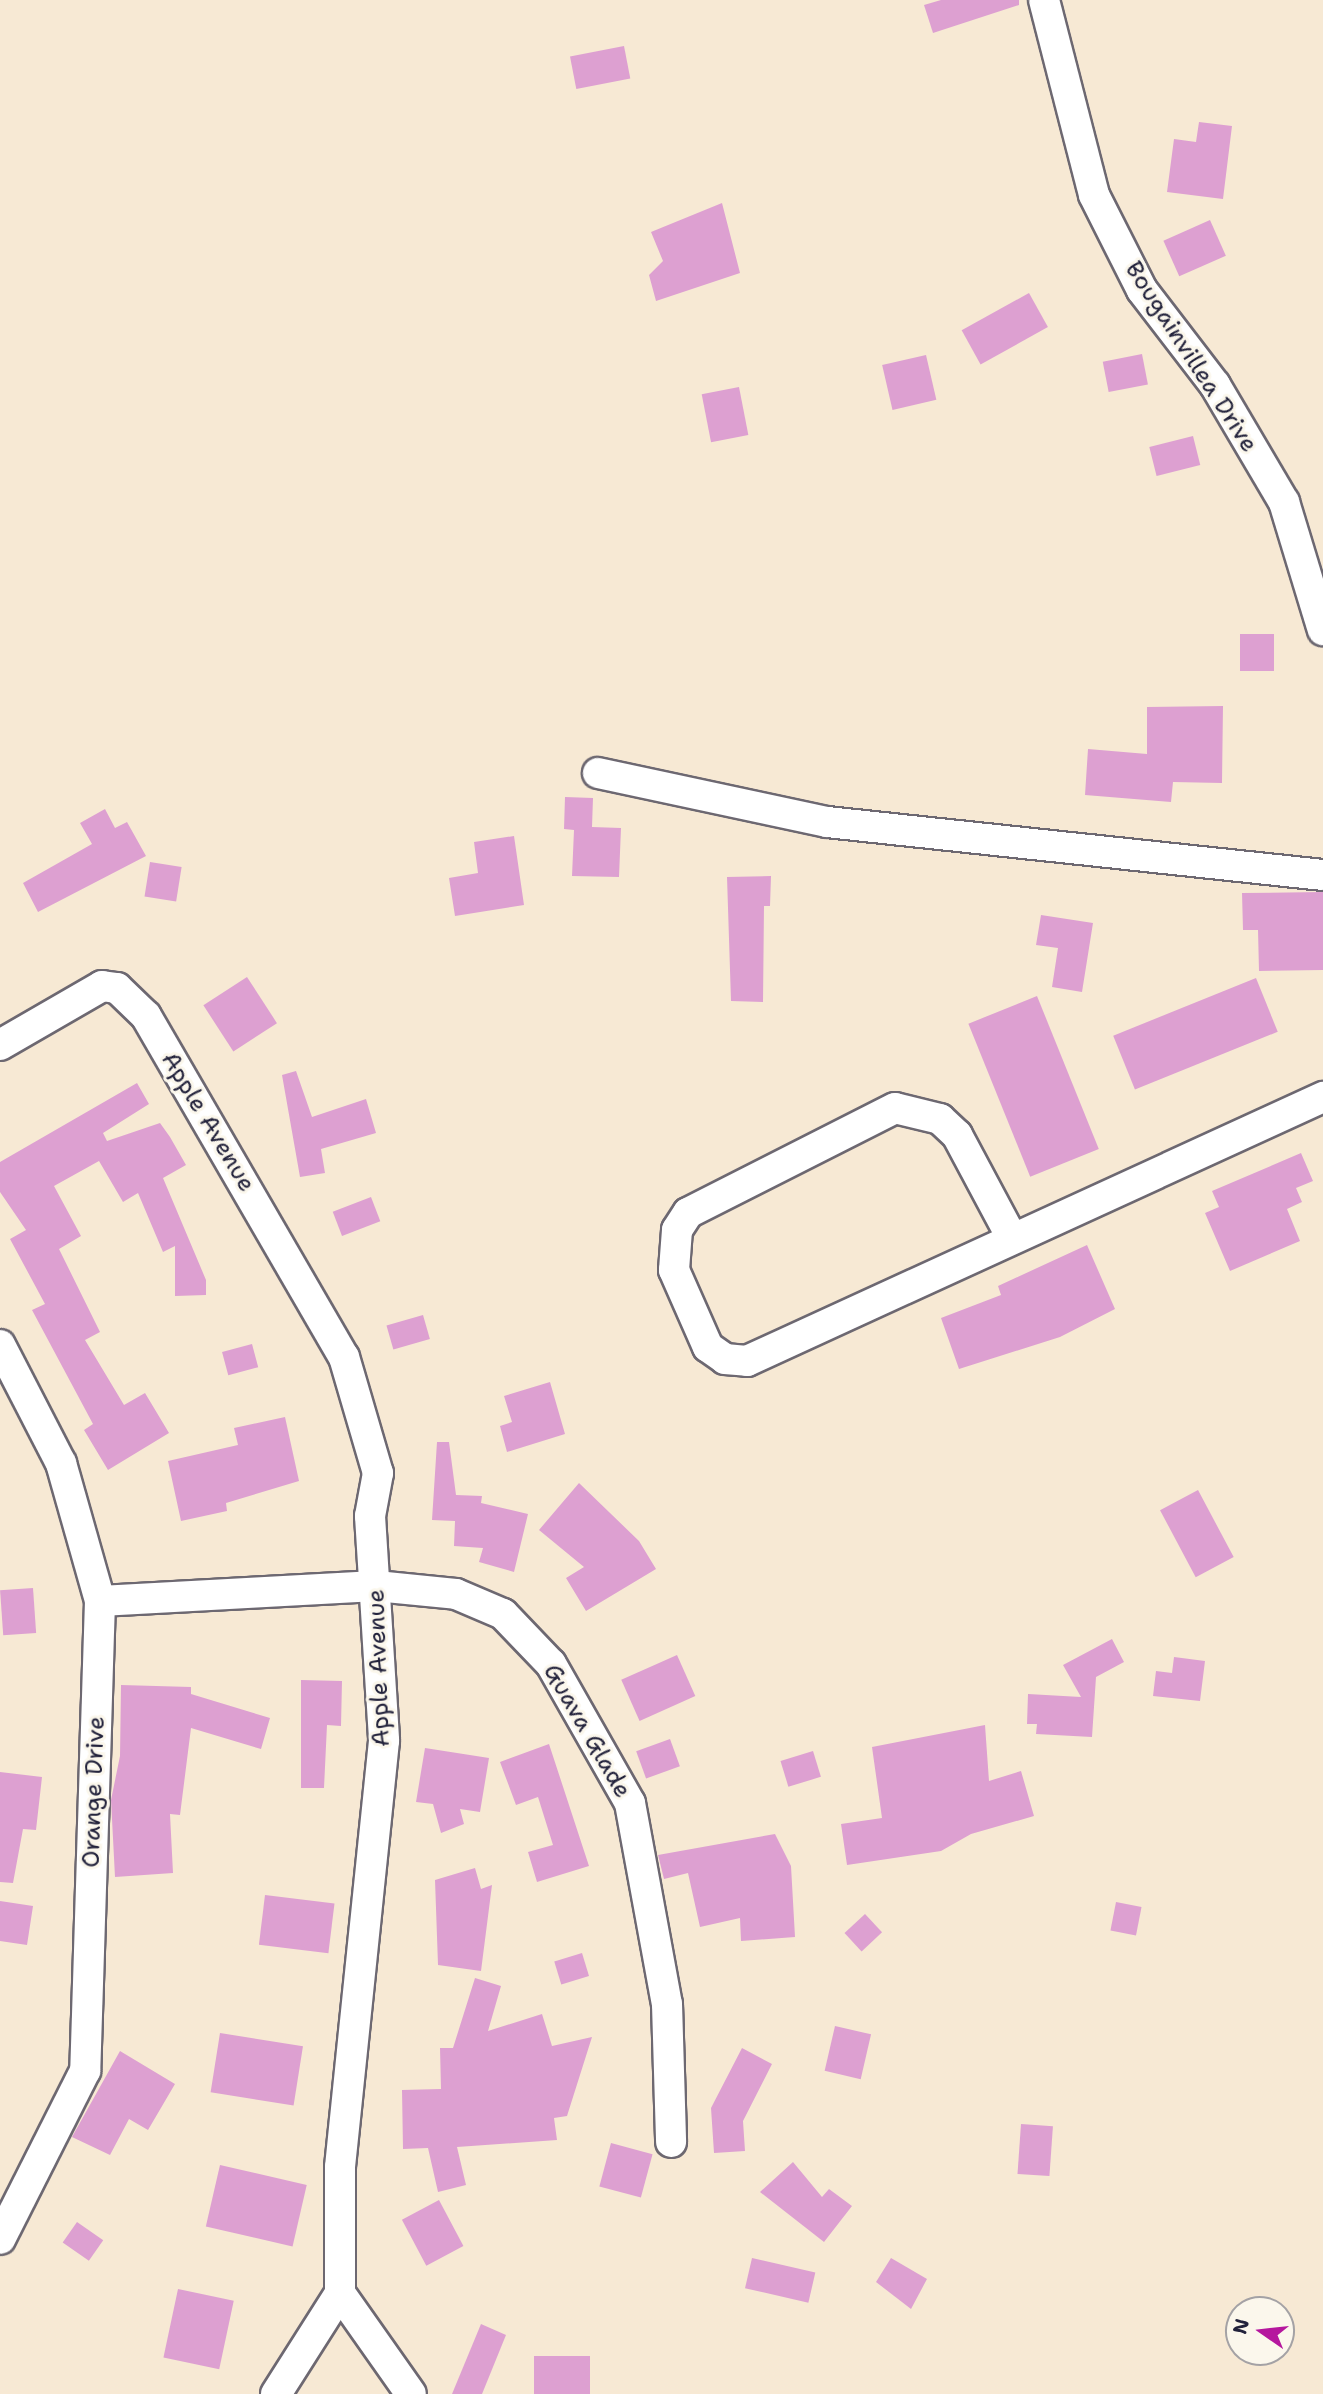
<!DOCTYPE html>
<html>
<head>
<meta charset="utf-8">
<style>
  body { margin:0 }
  #map { position:relative; width:1323px; height:2394px; overflow:hidden; background:#f7e9d4; font-family:"Shantell Sans",sans-serif }
  div>[style] { position:absolute }
  .building>* { inset:0; background:#dda0d1; transform-origin:0 0 }
  .roads { filter:drop-shadow(2px 0 #6d6871) drop-shadow(-2px 0 #6d6871) drop-shadow(0 2px #6d6871) drop-shadow(0 -2px #6d6871) }
  .minor>* { height:30px; margin:-15px; padding:0 15px; transform-origin:15px; border-radius:15px; background:#fff }
  span { translate:-50% -50%; white-space:nowrap; text-align:center; line-height:1.15; -webkit-text-stroke:6px #fbf7ec; paint-order:stroke }
  .street-label { font-size:24px; color:#22223b }
  .north { position:absolute; left:1225px; top:2296px; width:70px; height:70px; box-sizing:border-box; background:#fbf7ec; border:2px solid #a4a2a5; border-radius:50%; rotate:284deg; font-size:19px; font-weight:700; line-height:28px; text-align:center; color:#22223b }
  .north::after { content:''; display:block; margin:auto; width:24px; height:32px; background:#b5179e; clip-path:polygon(50% 0,100% 100%,50% 72%,0 100%) }
</style>
</head>
<body>
<div id="map">
  <div class="building">
    <i style="clip-path:polygon(941px 0,1019px 0,1019px 5px,933px 33px,924px 5px)"></i>
    <i style="left:624px;top:46px;width:33px;height:55px;rotate:79deg"></i>
    <i style="clip-path:polygon(1199px 122px,1232px 126px,1223px 199px,1167px 192px,1174px 139px,1196px 142px)"></i>
    <i style="clip-path:polygon(722px 203px,740px 273px,656px 301px,649px 275px,663px 261px,651px 232px)"></i>
    <i style="left:1210px;top:220px;width:39px;height:51px;rotate:66deg"></i>
    <i style="left:1029px;top:293px;width:39px;height:77px;rotate:61deg"></i>
    <i style="left:1142px;top:354px;width:31px;height:40px;rotate:79deg"></i>
    <i style="left:926px;top:355px;width:46px;height:45px;rotate:77deg"></i>
    <i style="left:739px;top:387px;width:49px;height:38px;rotate:79deg"></i>
    <i style="left:1193px;top:436px;width:30px;height:45px;rotate:76deg"></i>
    <i style="left:1240px;top:634px;width:34px;height:37px"></i>
    <i style="clip-path:polygon(1223px 706px,1222px 783px,1173px 782px,1171px 802px,1085px 795px,1088px 749px,1147px 754px,1147px 707px)"></i>
    <i style="clip-path:polygon(565px 797px,593px 798px,592px 827px,621px 828px,619px 877px,572px 876px,574px 830px,564px 829px)"></i>
    <i style="clip-path:polygon(105px 809px,115px 828px,127px 822px,146px 856px,38px 912px,23px 883px,92px 844px,80px 823px)"></i>
    <i style="clip-path:polygon(514px 836px,524px 905px,455px 916px,449px 878px,478px 873px,474px 842px)"></i>
    <i style="left:150px;top:862px;width:32px;height:35px;rotate:9deg"></i>
    <i style="clip-path:polygon(771px 876px,770px 906px,764px 906px,763px 1002px,731px 1001px,727px 877px)"></i>
    <i style="clip-path:polygon(1323px 892px,1323px 970px,1259px 971px,1258px 930px,1243px 930px,1242px 893px)"></i>
    <i style="clip-path:polygon(1041px 915px,1093px 923px,1082px 992px,1052px 987px,1058px 948px,1036px 945px)"></i>
    <i style="left:247px;top:977px;width:55px;height:52px;rotate:57deg"></i>
    <i style="left:1256px;top:978px;width:58px;height:154px;rotate:68deg"></i>
    <i style="left:1037px;top:996px;width:165px;height:74px;rotate:68deg"></i>
    <i style="clip-path:polygon(296px 1071px,312px 1117px,366px 1099px,376px 1133px,321px 1149px,325px 1173px,300px 1177px,282px 1075px)"></i>
    <i style="clip-path:polygon(137px 1083px,149px 1104px,103px 1133px,107px 1141px,160px 1123px,170px 1137px,186px 1165px,163px 1178px,206px 1280px,206px 1295px,175px 1296px,175px 1246px,163px 1252px,138px 1193px,123px 1202px,99px 1161px,54px 1186px,81px 1236px,59px 1249px,100px 1332px,85px 1340px,124px 1405px,145px 1393px,169px 1433px,108px 1470px,84px 1430px,93px 1424px,32px 1310px,45px 1304px,10px 1239px,26px 1230px,0 1192px,0 1162px)"></i>
    <i style="clip-path:polygon(1301px 1153px,1313px 1181px,1296px 1188px,1302px 1202px,1287px 1209px,1300px 1241px,1230px 1271px,1205px 1213px,1219px 1207px,1212px 1191px)"></i>
    <i style="left:371px;top:1197px;width:26px;height:41px;rotate:69deg"></i>
    <i style="clip-path:polygon(1087px 1245px,1115px 1309px,1060px 1337px,959px 1369px,941px 1318px,1001px 1295px,998px 1286px)"></i>
    <i style="left:423px;top:1315px;width:25px;height:38px;rotate:74deg"></i>
    <i style="left:252px;top:1344px;width:24px;height:31px;rotate:75deg"></i>
    <i style="clip-path:polygon(550px 1382px,565px 1434px,507px 1452px,500px 1426px,512px 1422px,504px 1396px)"></i>
    <i style="clip-path:polygon(285px 1417px,299px 1481px,226px 1503px,227px 1511px,181px 1521px,168px 1461px,238px 1445px,234px 1428px)"></i>
    <i style="clip-path:polygon(437px 1442px,449px 1442px,456px 1495px,482px 1496px,481px 1503px,528px 1514px,514px 1572px,479px 1562px,483px 1548px,454px 1546px,455px 1521px,432px 1520px)"></i>
    <i style="clip-path:polygon(579px 1483px,639px 1541px,656px 1569px,586px 1611px,566px 1578px,584px 1567px,539px 1530px)"></i>
    <i style="left:1198px;top:1490px;width:76px;height:43px;rotate:62deg"></i>
    <i style="left:33px;top:1588px;width:45px;height:33px;rotate:86deg"></i>
    <i style="clip-path:polygon(1112px 1639px,1124px 1662px,1096px 1677px,1092px 1737px,1036px 1734px,1037px 1724px,1027px 1724px,1028px 1694px,1081px 1697px,1063px 1665px)"></i>
    <i style="left:677px;top:1655px;width:45px;height:61px;rotate:66deg"></i>
    <i style="clip-path:polygon(1174px 1657px,1205px 1661px,1200px 1701px,1153px 1696px,1156px 1671px,1172px 1673px)"></i>
    <i style="clip-path:polygon(301px 1680px,342px 1681px,341px 1726px,327px 1725px,324px 1788px,301px 1788px)"></i>
    <i style="clip-path:polygon(121px 1685px,191px 1687px,191px 1694px,270px 1718px,261px 1749px,191px 1728px,180px 1815px,170px 1814px,173px 1873px,115px 1877px,111px 1800px,120px 1756px)"></i>
    <i style="clip-path:polygon(985px 1725px,989px 1781px,1021px 1771px,1034px 1816px,971px 1834px,941px 1851px,847px 1865px,841px 1824px,882px 1818px,872px 1747px)"></i>
    <i style="left:670px;top:1739px;width:29px;height:36px;rotate:70deg"></i>
    <i style="clip-path:polygon(549px 1744px,589px 1866px,537px 1882px,528px 1852px,553px 1845px,538px 1797px,516px 1805px,500px 1762px)"></i>
    <i style="clip-path:polygon(425px 1748px,489px 1758px,480px 1812px,460px 1809px,464px 1824px,441px 1833px,433px 1804px,416px 1802px)"></i>
    <i style="left:813px;top:1751px;width:27px;height:34px;rotate:73deg"></i>
    <i style="clip-path:polygon(0 1772px,42px 1777px,36px 1830px,23px 1829px,13px 1883px,0 1882px)"></i>
    <i style="clip-path:polygon(775px 1834px,791px 1866px,795px 1937px,741px 1941px,740px 1918px,700px 1927px,688px 1873px,664px 1879px,658px 1855px)"></i>
    <i style="clip-path:polygon(475px 1868px,481px 1889px,492px 1885px,481px 1971px,438px 1965px,435px 1880px)"></i>
    <i style="left:265px;top:1895px;width:70px;height:50px;rotate:7deg"></i>
    <i style="clip-path:polygon(0 1901px,33px 1906px,27px 1945px,0 1941px)"></i>
    <i style="left:1116px;top:1902px;width:26px;height:29px;rotate:11deg"></i>
    <i style="left:865px;top:1914px;width:25px;height:28px;rotate:47deg"></i>
    <i style="left:582px;top:1953px;width:24px;height:29px;rotate:73deg"></i>
    <i style="clip-path:polygon(475px 1978px,501px 1986px,488px 2031px,542px 2014px,552px 2046px,592px 2037px,567px 2116px,554px 2118px,557px 2140px,457px 2147px,466px 2185px,438px 2192px,428px 2148px,403px 2149px,402px 2090px,441px 2089px,440px 2048px,453px 2048px)"></i>
    <i style="left:835px;top:2026px;width:37px;height:46px;rotate:13deg"></i>
    <i style="left:220px;top:2033px;width:84px;height:60px;rotate:9deg"></i>
    <i style="clip-path:polygon(742px 2048px,772px 2064px,743px 2121px,745px 2151px,714px 2153px,711px 2108px)"></i>
    <i style="clip-path:polygon(120px 2051px,175px 2084px,148px 2130px,129px 2119px,110px 2155px,72px 2137px)"></i>
    <i style="left:1021px;top:2124px;width:32px;height:50px;rotate:4deg"></i>
    <i style="left:611px;top:2143px;width:43px;height:45px;rotate:15deg"></i>
    <i style="clip-path:polygon(793px 2162px,822px 2197px,829px 2189px,852px 2206px,824px 2242px,760px 2192px)"></i>
    <i style="left:220px;top:2165px;width:89px;height:63px;rotate:13deg"></i>
    <i style="left:439px;top:2200px;width:52px;height:42px;rotate:62deg"></i>
    <i style="left:77px;top:2222px;width:32px;height:25px;rotate:35deg"></i>
    <i style="left:752px;top:2258px;width:65px;height:31px;rotate:13deg"></i>
    <i style="clip-path:polygon(891px 2258px,927px 2279px,911px 2309px,876px 2282px)"></i>
    <i style="left:178px;top:2289px;width:57px;height:70px;rotate:12deg"></i>
    <i style="clip-path:polygon(481px 2324px,506px 2335px,482px 2394px,452px 2394px)"></i>
    <i style="left:534px;top:2356px;width:56px;height:38px"></i>
  </div>
  <div class="roads">
    <div class="minor">
      <i style="left:1044px;top:0;width:201px;rotate:75.6deg"></i>
      <i style="left:1094px;top:195px;width:106px;rotate:63.2deg"></i>
      <i style="left:1142px;top:290px;width:120px;rotate:52.5deg"></i>
      <i style="left:1215px;top:385px;width:136px;rotate:59.5deg"></i>
      <i style="left:1284px;top:502px;width:134px;rotate:73.1deg"></i>
      <i style="left:598px;top:773px;width:234px;rotate:12.1deg"></i>
      <i style="left:827px;top:822px;width:499px;rotate:6.1deg"></i>
      <i style="left:0;top:1045px;width:118px;rotate:-30deg"></i>
      <i style="left:102px;top:986px;width:15px;rotate:8deg"></i>
      <i style="left:117px;top:988px;width:40px;rotate:44deg"></i>
      <i style="left:146px;top:1016px;width:394px;rotate:59.9deg"></i>
      <i style="left:344px;top:1357px;width:121px;rotate:73.7deg"></i>
      <i style="left:378px;top:1473px;width:44px;rotate:100.5deg"></i>
      <i style="left:370px;top:1516px;width:225px;rotate:86.4deg"></i>
      <i style="left:384px;top:1741px;width:428px;rotate:95.9deg"></i>
      <i style="left:340px;top:2167px;width:126px;rotate:90deg"></i>
      <i style="left:340px;top:2293px;width:123px;rotate:54.9deg"></i>
      <i style="left:1012px;top:1238px;width:117px;rotate:-118.1deg"></i>
      <i style="left:957px;top:1135px;width:23px;rotate:-137deg"></i>
      <i style="left:940px;top:1119px;width:46px;rotate:-166.3deg"></i>
      <i style="left:895px;top:1108px;width:232px;rotate:153.1deg"></i>
      <i style="left:688px;top:1213px;width:20px;rotate:123deg"></i>
      <i style="left:677px;top:1230px;width:40px;rotate:94.3deg"></i>
      <i style="left:674px;top:1270px;width:84px;rotate:66.2deg"></i>
      <i style="left:708px;top:1347px;width:21px;rotate:35deg"></i>
      <i style="left:725px;top:1359px;width:22px;rotate:5deg"></i>
      <i style="left:747px;top:1361px;width:634px;rotate:-24.62deg"></i>
      <i style="left:0;top:1345px;width:133px;rotate:62.7deg"></i>
      <i style="left:61px;top:1463px;width:143px;rotate:74.2deg"></i>
      <i style="left:100px;top:1601px;width:470px;rotate:91.8deg"></i>
      <i style="left:85px;top:2071px;width:188px;rotate:116.8deg"></i>
      <i style="left:100px;top:1601px;width:276px;rotate:-3.1deg"></i>
      <i style="left:376px;top:1586px;width:80px;rotate:5.7deg"></i>
      <i style="left:456px;top:1594px;width:51px;rotate:23.1deg"></i>
      <i style="left:503px;top:1614px;width:69px;rotate:46.2deg"></i>
      <i style="left:551px;top:1664px;width:160px;rotate:60.4deg"></i>
      <i style="left:630px;top:1803px;width:204px;rotate:79.6deg"></i>
      <i style="left:667px;top:2004px;width:138px;rotate:88.3deg"></i>
      <i style="left:276px;top:2394px;width:120px;rotate:-57.6deg"></i>
    </div>
  </div>
  <div class="street-label">
    <span style="left:1191px;top:357px;rotate:57deg">Bougainvillea Drive</span>
    <span style="left:208px;top:1122px;rotate:59deg">Apple Avenue</span>
    <span style="left:379px;top:1668px;rotate:-92deg">Apple Avenue</span>
    <span style="left:587px;top:1731px;rotate:60deg">Guava Glade</span>
    <span style="left:94px;top:1792px;rotate:-88deg">Orange Drive</span>
  </div>
  <div class="north">N</div>
</div>
</body>
</html>
